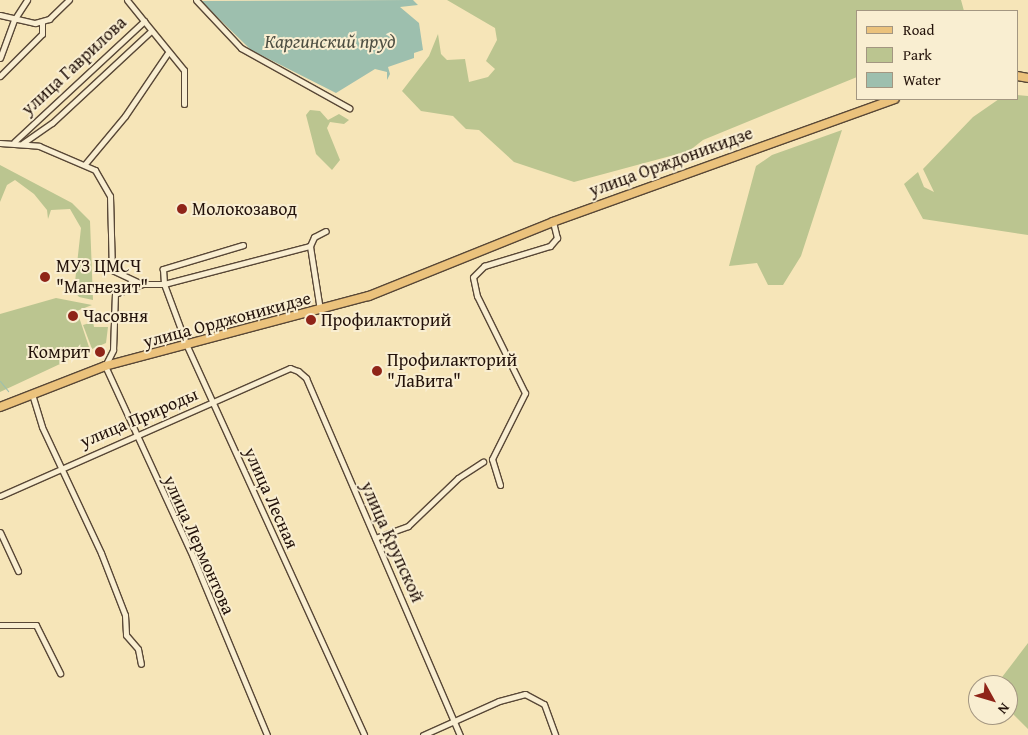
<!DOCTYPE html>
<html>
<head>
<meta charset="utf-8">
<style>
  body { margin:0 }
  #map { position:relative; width:1028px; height:735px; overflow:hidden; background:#f6e5b8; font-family:"Gentium Book Plus",serif }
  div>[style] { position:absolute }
  .green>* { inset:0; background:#bbc590 }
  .water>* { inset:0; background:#9dbfae }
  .stream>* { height:1px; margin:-0.5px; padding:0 0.5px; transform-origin:0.5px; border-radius:0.5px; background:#9dbfae }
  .roads { filter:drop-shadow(1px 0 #584736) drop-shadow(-1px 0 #584736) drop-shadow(0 1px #584736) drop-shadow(0 -1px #584736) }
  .street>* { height:5px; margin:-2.5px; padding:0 2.5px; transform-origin:2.5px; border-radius:2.5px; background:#f9eed1 }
  .primary>* { height:8px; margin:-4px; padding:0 4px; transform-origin:4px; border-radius:4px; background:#ebc27c }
  .dots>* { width:14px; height:14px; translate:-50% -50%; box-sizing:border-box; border:2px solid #f9eed1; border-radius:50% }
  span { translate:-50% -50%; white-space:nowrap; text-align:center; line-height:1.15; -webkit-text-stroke:4px #f9eed1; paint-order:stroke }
  .street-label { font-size:18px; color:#23120a }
  .poi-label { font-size:18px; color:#23120a }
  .left { translate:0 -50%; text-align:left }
  .right { translate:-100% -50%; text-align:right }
  .water-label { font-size:19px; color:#4e4f43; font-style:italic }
  .legend { position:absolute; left:856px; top:10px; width:162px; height:90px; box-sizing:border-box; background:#f9eed1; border:1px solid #a39681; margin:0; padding:6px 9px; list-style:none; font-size:15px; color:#23120a }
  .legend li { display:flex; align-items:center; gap:10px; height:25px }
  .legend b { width:25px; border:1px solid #a39681 }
  .north { position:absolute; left:968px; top:675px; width:50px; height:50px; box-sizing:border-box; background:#f9eed1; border:1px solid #a39681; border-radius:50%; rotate:129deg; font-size:14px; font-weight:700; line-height:20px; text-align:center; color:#23120a }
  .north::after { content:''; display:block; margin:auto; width:18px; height:22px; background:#8f2418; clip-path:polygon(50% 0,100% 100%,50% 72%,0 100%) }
</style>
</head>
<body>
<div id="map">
  <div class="green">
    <i style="clip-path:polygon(447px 0,961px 0,964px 11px,857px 11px,857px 77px,703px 140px,689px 151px,574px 182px,514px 162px,479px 130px,466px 129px,453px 116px,421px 111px,402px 91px,429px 56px,438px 34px,441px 54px,447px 60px,465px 59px,469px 82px,488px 77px,495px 69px,486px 61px,497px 40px,495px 28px)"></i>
    <i style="clip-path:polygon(1017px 95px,1028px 96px,1028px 235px,923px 219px,904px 184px,918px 172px,924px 187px,934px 192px,923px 169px,973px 117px,999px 99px,1017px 99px)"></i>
    <i style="clip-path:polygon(310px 110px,320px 111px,328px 120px,339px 114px,349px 120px,344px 124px,330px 122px,327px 128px,340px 160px,332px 170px,316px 154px,306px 115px)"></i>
    <i style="clip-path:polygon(842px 130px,801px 256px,783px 285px,768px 285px,757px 263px,729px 266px,756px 166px,772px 155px)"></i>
    <i style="clip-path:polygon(0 165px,72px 203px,90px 221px,93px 300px,79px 297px,74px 291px,81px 228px,70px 209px,51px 210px,48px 219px,47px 210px,34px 194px,15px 180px,7px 185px,0 202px)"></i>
    <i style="clip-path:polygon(56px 298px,92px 305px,69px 314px,72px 320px,79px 317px,90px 350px,0 392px,0 314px)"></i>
    <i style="clip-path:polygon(93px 322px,94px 327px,108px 327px,106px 343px,92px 349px,83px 325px)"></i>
    <i style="clip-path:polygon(1028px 643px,1028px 729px,1008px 709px,1008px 685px,996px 685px)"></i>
  </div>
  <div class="water">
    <i style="clip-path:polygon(413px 0,418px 5px,400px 7px,419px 23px,423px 50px,414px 53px,414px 58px,388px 67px,390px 74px,387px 80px,387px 72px,375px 69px,336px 93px,251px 50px,201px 1px)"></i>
  </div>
  <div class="stream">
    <i style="left:0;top:381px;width:13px;rotate:51deg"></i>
  </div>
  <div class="roads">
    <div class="street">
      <i style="left:127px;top:0;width:27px;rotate:51deg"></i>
      <i style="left:196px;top:0;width:66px;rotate:46.8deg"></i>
      <i style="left:241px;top:48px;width:124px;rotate:29.1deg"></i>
      <i style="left:0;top:15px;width:36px;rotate:13deg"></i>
      <i style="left:35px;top:23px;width:15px;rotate:-16deg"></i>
      <i style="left:49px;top:19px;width:28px;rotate:-44deg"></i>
      <i style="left:0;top:58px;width:40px;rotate:-69.8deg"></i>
      <i style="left:14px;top:20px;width:24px;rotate:-57deg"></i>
      <i style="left:0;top:76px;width:59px;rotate:-45deg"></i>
      <i style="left:42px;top:34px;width:12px;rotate:-90deg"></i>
      <i style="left:14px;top:142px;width:178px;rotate:-42.9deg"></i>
      <i style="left:144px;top:21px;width:63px;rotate:50.8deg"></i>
      <i style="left:184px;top:70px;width:34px;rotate:90deg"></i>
      <i style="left:0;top:143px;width:39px;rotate:4deg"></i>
      <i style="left:39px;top:146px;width:61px;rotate:23.2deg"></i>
      <i style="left:95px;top:170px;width:30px;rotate:60deg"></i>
      <i style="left:110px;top:196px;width:74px;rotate:88.5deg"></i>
      <i style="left:112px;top:270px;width:33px;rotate:25deg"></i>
      <i style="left:23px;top:143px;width:35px;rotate:-35deg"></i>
      <i style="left:52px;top:123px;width:134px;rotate:-42.9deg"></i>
      <i style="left:85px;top:164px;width:62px;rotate:-50.2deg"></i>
      <i style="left:125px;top:116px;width:75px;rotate:-55.9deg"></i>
      <i style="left:243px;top:245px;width:84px;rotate:163.3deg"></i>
      <i style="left:163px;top:269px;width:15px;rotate:86deg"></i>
      <i style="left:164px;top:284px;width:66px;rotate:69.6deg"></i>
      <i style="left:187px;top:346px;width:427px;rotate:65.5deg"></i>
      <i style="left:320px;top:310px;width:65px;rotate:-98.9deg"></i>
      <i style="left:310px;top:246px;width:10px;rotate:-66deg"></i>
      <i style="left:314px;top:237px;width:13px;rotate:-27deg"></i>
      <i style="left:32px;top:394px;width:34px;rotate:73deg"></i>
      <i style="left:42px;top:427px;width:139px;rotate:64.9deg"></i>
      <i style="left:101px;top:553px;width:66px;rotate:68.8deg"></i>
      <i style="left:125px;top:615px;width:20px;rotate:87deg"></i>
      <i style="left:126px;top:635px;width:18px;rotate:49deg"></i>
      <i style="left:138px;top:649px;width:15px;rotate:79deg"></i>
      <i style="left:500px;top:485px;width:27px;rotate:-107deg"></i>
      <i style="left:492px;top:459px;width:74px;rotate:-63.4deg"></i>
      <i style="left:525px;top:393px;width:108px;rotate:-116.3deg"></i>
      <i style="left:477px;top:296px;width:19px;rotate:-102deg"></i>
      <i style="left:473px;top:277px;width:16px;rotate:-45deg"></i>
      <i style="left:484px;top:266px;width:69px;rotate:-16.9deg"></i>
      <i style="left:550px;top:246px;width:11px;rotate:-49deg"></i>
      <i style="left:557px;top:238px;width:16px;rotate:-104deg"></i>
      <i style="left:0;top:496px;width:317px;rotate:-23.8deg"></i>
      <i style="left:290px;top:368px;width:9px;rotate:21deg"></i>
      <i style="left:298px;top:371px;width:11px;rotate:41deg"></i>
      <i style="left:306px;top:378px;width:389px;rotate:66.7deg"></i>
      <i style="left:0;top:532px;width:43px;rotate:65.2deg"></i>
      <i style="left:375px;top:538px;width:35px;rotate:-20deg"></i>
      <i style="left:408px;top:526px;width:69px;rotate:-43.8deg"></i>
      <i style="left:458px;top:478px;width:30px;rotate:-33deg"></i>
      <i style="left:0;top:625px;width:36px"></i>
      <i style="left:36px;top:625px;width:54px;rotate:63.4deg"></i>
      <i style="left:267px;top:735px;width:193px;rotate:-112.6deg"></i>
      <i style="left:193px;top:557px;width:210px;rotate:-114.7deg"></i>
      <i style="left:105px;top:366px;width:18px;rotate:-63deg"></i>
      <i style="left:113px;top:350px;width:56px;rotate:-88deg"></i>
      <i style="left:115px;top:294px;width:29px;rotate:-20deg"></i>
      <i style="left:142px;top:284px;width:22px"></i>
      <i style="left:164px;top:284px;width:151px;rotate:-14.6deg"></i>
      <i style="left:423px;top:735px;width:83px;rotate:-24.1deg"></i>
      <i style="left:499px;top:701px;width:27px;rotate:-15deg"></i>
      <i style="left:525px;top:694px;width:21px;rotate:28deg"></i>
      <i style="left:544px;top:704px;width:33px;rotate:70deg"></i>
    </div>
    <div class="primary">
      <i style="left:1017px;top:76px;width:11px;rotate:10deg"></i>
      <i style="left:0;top:407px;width:113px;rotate:-21.3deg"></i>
      <i style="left:105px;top:366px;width:273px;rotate:-14.9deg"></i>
      <i style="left:369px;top:296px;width:198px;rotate:-21.9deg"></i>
      <i style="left:553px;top:222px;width:363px;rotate:-19.8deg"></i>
    </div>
  </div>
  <div class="dots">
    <i style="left:182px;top:209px;background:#8f2418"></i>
    <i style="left:45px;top:277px;background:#8f2418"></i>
    <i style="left:73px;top:316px;background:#8f2418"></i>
    <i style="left:311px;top:320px;background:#8f2418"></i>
    <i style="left:100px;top:352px;background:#8f2418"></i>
    <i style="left:377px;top:371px;background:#8f2418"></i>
  </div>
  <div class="street-label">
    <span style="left:74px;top:66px;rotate:-43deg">улица Гаврилова</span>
    <span style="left:671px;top:162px;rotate:-20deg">улица Орждоникидзе</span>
    <span style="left:227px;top:320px;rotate:-15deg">улица Орджоникидзе</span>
    <span style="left:139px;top:418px;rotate:-23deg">улица Природы</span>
    <span style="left:271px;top:498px;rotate:66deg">улица Лесная</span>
    <span style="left:392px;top:542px;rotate:66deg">улица Крупской</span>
    <span style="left:199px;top:545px;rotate:66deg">улица Лермонтова</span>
  </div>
  <div class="poi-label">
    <span class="left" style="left:192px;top:209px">Молокозавод</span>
    <span class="left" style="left:56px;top:277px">МУЗ ЦМСЧ<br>"Магнезит"</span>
    <span class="left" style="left:83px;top:316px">Часовня</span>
    <span class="left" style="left:321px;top:320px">Профилакторий</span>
    <span class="right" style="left:90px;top:352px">Комрит</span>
    <span class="left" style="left:387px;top:371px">Профилакторий<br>"ЛаВита"</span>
  </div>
  <div class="water-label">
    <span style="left:330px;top:42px">Каргинский пруд</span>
  </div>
  <ul class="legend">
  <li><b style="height:6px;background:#ebc27c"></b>Road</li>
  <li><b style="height:14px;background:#bbc590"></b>Park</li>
  <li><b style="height:14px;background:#9dbfae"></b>Water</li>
  </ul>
  <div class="north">N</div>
</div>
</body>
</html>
